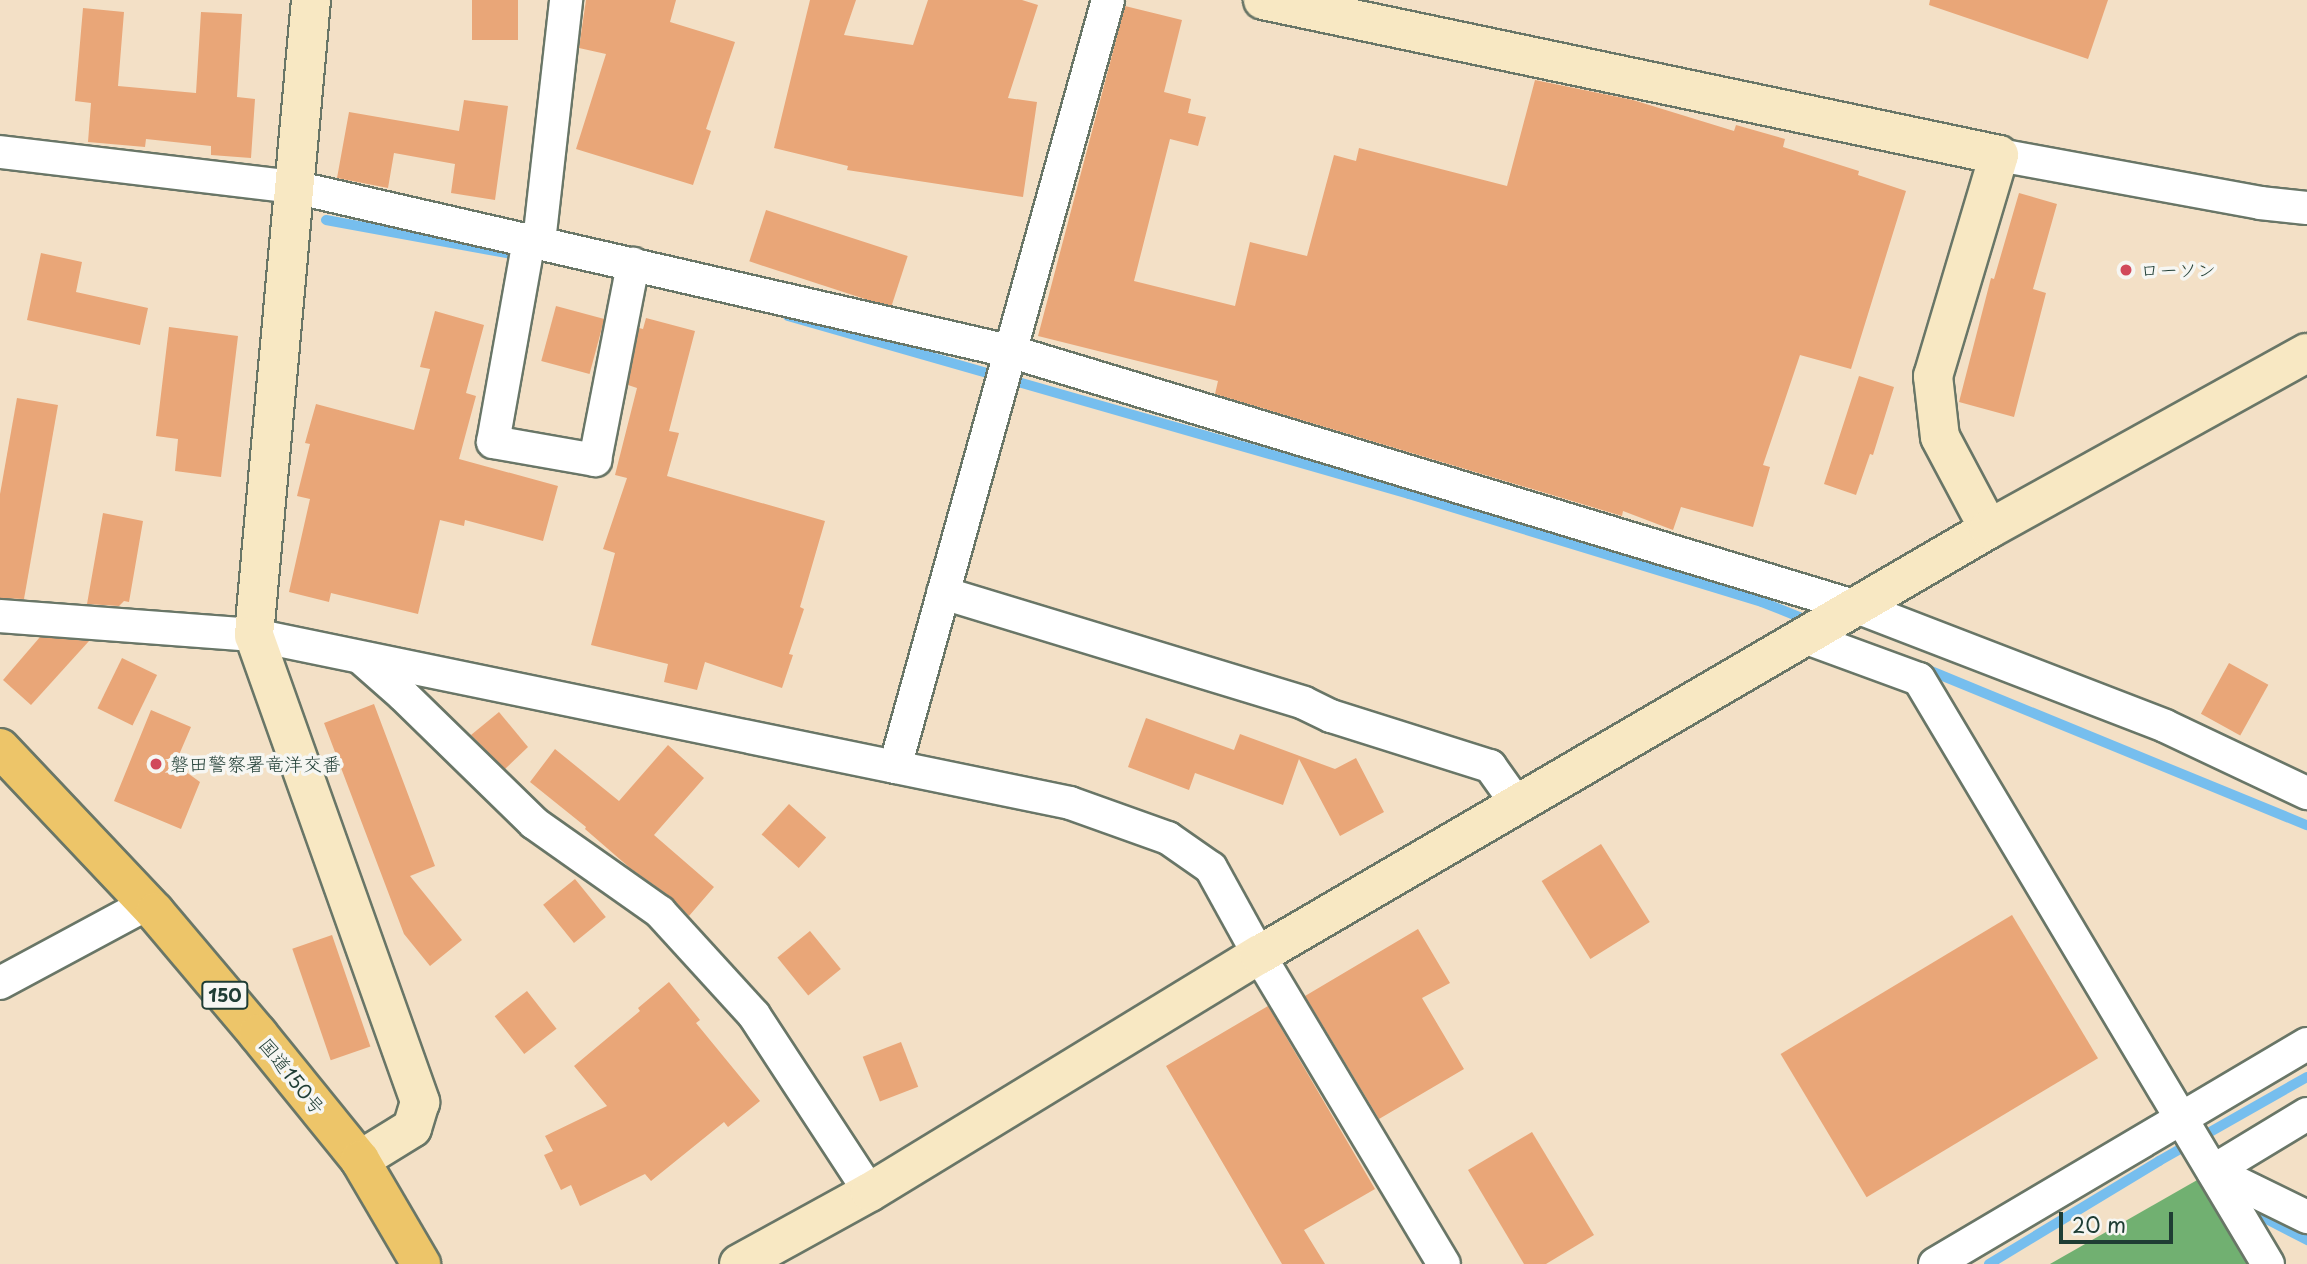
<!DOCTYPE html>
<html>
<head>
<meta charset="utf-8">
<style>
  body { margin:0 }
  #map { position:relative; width:2307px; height:1264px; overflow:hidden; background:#f3e0c6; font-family:"Playpen Sans","Klee One",sans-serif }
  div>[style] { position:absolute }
  .forest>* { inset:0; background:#71b071 }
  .stream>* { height:10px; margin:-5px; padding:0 5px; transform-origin:5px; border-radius:5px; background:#76beee }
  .building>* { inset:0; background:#e9a678; transform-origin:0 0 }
  .roads { filter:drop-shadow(2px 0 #697667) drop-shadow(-2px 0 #697667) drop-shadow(0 2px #697667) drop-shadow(0 -2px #697667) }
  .street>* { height:32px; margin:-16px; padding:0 16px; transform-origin:16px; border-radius:16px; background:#fff }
  .secondary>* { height:38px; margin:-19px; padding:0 19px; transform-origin:19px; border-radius:19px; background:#f8e8c3 }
  .highway>* { height:38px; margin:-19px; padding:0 19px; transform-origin:19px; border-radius:19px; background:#edc569 }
  .dots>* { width:19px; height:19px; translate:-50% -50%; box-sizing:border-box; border:4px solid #f6f6f2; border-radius:50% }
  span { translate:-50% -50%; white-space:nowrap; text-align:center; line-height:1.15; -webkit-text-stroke:7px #f6f6f2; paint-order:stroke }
  .shield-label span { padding:2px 5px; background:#f6f6f2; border:2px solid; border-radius:5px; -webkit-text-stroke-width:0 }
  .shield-label { font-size:18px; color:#1f3d34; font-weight:700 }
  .poi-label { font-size:19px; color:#1f3d34 }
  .left { translate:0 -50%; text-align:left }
  .street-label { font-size:19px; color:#1f3d34 }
  .scale { position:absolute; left:2059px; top:1212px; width:114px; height:32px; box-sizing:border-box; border:4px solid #1f3d34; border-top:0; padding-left:9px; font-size:21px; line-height:24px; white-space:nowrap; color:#1f3d34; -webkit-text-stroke:5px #f6f6f2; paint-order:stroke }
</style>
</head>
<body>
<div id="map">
  <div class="forest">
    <i style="clip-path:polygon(2213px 1171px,2264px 1264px,2050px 1264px)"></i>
  </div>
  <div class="stream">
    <i style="left:326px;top:220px;width:200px;rotate:10.4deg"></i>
    <i style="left:788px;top:316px;width:646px;rotate:15.99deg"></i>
    <i style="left:1409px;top:494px;width:369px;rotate:17deg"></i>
    <i style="left:1762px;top:602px;width:54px;rotate:21.8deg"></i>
    <i style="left:1921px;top:667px;width:417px;rotate:22.3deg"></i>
    <i style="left:2249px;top:1205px;width:10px;rotate:53deg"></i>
    <i style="left:2255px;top:1213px;width:59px;rotate:27.4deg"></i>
    <i style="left:1989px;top:1264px;width:199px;rotate:-31.2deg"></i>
    <i style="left:2159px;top:1161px;width:170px;rotate:-29.6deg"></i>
  </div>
  <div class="building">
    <i style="left:472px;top:0;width:46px;height:40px"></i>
    <i style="clip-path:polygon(586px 0,676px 0,670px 22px,735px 42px,706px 129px,711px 131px,693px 185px,576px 149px,606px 54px,579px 48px)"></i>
    <i style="clip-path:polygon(810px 0,856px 0,844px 35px,913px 45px,928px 0,1022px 0,1038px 5px,1008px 98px,1037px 102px,1023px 197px,847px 170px,848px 166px,774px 148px)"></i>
    <i style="clip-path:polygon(1930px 0,2108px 0,2088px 59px,1929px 5px)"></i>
    <i style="clip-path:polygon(1125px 6px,1182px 20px,1164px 92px,1191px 99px,1188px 113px,1206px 117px,1198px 146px,1170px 139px,1134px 281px,1235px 306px,1250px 242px,1307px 256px,1334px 155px,1356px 161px,1359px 148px,1507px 186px,1535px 80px,1633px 100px,1734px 131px,1736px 125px,1785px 139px,1783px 147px,1859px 171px,1858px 175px,1906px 191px,1851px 369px,1800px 355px,1763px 465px,1770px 467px,1753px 527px,1681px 507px,1673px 530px,1623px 511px,1622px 516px,1215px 394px,1218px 381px,1038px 336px)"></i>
    <i style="clip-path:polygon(83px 8px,124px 12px,118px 86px,196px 93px,201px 12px,242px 14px,237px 97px,255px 99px,251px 158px,211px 155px,211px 146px,146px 139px,145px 147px,88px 142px,91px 103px,75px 101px)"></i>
    <i style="clip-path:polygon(464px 100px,508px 106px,495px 200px,451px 193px,455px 164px,394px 153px,388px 188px,337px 178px,349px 112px,459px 131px)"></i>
    <i style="clip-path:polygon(2019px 193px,2057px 204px,2033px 289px,2046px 293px,2014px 417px,1959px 402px,1991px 278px,1994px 279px)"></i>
    <i style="left:766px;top:210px;width:149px;height:54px;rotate:18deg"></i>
    <i style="clip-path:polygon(41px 253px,82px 262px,76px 292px,148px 308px,140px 345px,27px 320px)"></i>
    <i style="left:556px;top:306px;width:50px;height:57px;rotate:15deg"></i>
    <i style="clip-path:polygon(435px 311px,484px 325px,466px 393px,476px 396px,459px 459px,558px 486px,543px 541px,465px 520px,464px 526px,440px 520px,418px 614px,331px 593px,329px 602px,289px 592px,310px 499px,297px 496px,310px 444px,305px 443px,316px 404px,414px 430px,430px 369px,420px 367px)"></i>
    <i style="clip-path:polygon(646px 318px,695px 331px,669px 431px,679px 433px,667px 476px,825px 521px,800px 607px,804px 609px,789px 654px,793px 655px,782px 688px,705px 662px,697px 690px,664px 682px,668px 664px,591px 645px,615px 553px,603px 549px,627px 478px,615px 475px,637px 388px,628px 385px,639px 328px,643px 329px)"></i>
    <i style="clip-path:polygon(169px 327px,238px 336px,221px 477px,175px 471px,178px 439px,156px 436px)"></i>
    <i style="clip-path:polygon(1859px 376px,1894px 387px,1873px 455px,1870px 454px,1856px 495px,1824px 484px)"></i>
    <i style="clip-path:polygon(17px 398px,58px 405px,24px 599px,0 598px,0 494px)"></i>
    <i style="clip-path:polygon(103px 513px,143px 521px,129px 602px,124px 601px,119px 606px,87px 604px)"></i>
    <i style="clip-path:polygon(40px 637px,89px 641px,31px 705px,3px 680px)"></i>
    <i style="left:122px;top:658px;width:39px;height:56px;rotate:26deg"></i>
    <i style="left:2229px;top:663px;width:45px;height:58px;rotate:29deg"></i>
    <i style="clip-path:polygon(374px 704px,435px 866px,410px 876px,462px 940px,430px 966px,404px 934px,324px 723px)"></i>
    <i style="clip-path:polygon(151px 710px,191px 727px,175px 764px,200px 782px,181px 829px,114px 801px)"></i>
    <i style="clip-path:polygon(499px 712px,528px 747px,505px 769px,471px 735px)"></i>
    <i style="clip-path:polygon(1146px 718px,1234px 750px,1240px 734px,1335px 769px,1356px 758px,1384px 812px,1340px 836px,1299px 759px,1283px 805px,1195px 773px,1189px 790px,1128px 767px)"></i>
    <i style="clip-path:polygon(668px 745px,704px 778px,654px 835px,714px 887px,689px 916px,671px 897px,630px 868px,585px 829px,586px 827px,530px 782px,555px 749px,619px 801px)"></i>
    <i style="left:789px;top:804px;width:50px;height:41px;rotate:42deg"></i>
    <i style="left:1601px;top:844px;width:92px;height:70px;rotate:58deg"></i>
    <i style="left:575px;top:879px;width:49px;height:41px;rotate:51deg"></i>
    <i style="left:2012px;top:915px;width:167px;height:270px;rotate:59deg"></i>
    <i style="clip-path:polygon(1418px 929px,1450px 983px,1422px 998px,1464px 1069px,1379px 1119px,1305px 996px)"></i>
    <i style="left:810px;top:931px;width:49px;height:42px;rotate:51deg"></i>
    <i style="left:332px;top:935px;width:118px;height:42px;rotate:71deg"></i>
    <i style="clip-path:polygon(669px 982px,700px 1020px,696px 1023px,760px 1101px,728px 1127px,724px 1122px,651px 1181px,645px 1174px,580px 1206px,571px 1185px,561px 1190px,544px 1155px,553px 1151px,545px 1136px,607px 1106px,574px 1066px,640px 1011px,638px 1008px)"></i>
    <i style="left:527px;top:991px;width:48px;height:41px;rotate:52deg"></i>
    <i style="clip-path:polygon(1268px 1006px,1375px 1189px,1304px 1230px,1325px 1264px,1282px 1264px,1166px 1066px)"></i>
    <i style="left:901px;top:1042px;width:48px;height:41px;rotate:69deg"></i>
    <i style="clip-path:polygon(1532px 1132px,1594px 1235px,1546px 1264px,1524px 1264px,1468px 1170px)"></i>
  </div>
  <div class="roads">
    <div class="street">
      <i style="left:0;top:152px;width:296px;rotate:6.8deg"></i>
      <i style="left:294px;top:187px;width:734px;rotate:12.92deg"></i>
      <i style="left:1009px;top:351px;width:886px;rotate:16.8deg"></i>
      <i style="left:1857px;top:607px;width:330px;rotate:21.1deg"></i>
      <i style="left:2165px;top:726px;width:157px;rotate:25.3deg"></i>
      <i style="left:1999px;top:155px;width:265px;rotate:10.4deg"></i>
      <i style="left:2260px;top:203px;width:47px;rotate:6.1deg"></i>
      <i style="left:529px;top:240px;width:205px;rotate:100.1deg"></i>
      <i style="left:493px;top:442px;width:104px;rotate:10deg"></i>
      <i style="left:595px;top:460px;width:200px;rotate:-79deg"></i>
      <i style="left:539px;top:242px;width:244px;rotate:-83.6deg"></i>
      <i style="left:943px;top:593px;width:377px;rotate:16.9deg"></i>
      <i style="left:1304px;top:703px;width:30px;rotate:26deg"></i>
      <i style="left:1331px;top:716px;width:167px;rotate:17.5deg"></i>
      <i style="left:1490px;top:766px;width:47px;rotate:54.6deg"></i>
      <i style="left:0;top:616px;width:255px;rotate:4.3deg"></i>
      <i style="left:254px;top:635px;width:833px;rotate:11.63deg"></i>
      <i style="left:1070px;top:803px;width:104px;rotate:19.7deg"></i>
      <i style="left:1168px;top:838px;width:52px;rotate:34.9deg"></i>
      <i style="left:1211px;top:868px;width:99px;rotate:61.1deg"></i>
      <i style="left:1259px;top:955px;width:360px;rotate:59.1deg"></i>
      <i style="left:1804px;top:637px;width:122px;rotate:20.1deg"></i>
      <i style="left:1919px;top:679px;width:681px;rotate:59.18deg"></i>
      <i style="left:361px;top:658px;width:56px;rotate:41.4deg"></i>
      <i style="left:403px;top:695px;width:183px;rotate:44.3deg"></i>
      <i style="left:534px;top:823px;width:154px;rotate:35.2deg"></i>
      <i style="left:660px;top:912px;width:139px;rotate:47.6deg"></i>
      <i style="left:754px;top:1015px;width:212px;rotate:56.8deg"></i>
      <i style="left:895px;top:767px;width:796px;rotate:-74.48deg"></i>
      <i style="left:0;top:983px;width:167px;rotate:-28.3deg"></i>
      <i style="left:2213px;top:1171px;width:110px;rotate:-31.2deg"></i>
      <i style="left:2213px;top:1171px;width:105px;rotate:26.1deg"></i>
      <i style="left:1935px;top:1264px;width:432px;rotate:-30.6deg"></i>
    </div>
    <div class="secondary">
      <i style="left:311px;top:0;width:638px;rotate:95.13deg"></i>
      <i style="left:254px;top:635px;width:496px;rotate:70.4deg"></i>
      <i style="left:420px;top:1102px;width:27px;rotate:107deg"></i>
      <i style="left:412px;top:1128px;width:61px;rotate:148.4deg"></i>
      <i style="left:1263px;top:0;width:752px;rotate:11.89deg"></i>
      <i style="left:1999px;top:155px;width:231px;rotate:106.6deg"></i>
      <i style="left:1933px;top:376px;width:61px;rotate:83.5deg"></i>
      <i style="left:1940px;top:437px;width:104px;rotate:62deg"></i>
      <i style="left:739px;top:1264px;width:149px;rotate:-28.8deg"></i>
      <i style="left:870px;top:1192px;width:456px;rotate:-31.4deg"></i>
      <i style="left:1259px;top:955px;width:845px;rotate:-30.27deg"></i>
      <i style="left:1989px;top:529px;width:363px;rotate:-29deg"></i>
    </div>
    <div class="highway">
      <i style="left:0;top:748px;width:226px;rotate:46.6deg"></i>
      <i style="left:155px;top:912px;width:160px;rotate:49.8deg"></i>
      <i style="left:258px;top:1034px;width:162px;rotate:51deg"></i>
      <i style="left:360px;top:1160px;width:121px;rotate:59.6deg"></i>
    </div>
  </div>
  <div class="dots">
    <i style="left:2126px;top:270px;background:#d1495b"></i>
    <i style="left:156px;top:764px;background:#d1495b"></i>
  </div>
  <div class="shield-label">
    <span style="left:225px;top:995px">150</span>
  </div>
  <div class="poi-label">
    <span class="left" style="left:2140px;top:270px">ローソン</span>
    <span class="left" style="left:170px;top:764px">磐田警察署竜洋交番</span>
  </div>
  <div class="street-label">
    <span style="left:292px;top:1076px;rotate:51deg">国道150号</span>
  </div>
  <div class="scale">20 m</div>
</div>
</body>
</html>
